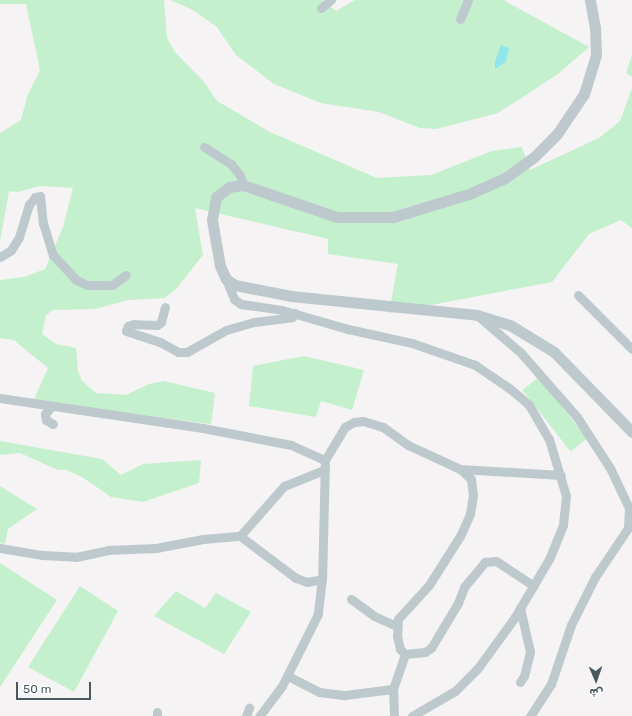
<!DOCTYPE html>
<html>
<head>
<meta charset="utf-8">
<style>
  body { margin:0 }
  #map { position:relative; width:632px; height:716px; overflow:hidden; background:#f5f3f3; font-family:Rubik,Vazirmatn,sans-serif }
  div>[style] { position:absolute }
  .green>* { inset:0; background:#c4f0ce; transform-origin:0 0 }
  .water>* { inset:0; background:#92e6eb }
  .minor>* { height:9px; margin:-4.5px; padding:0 4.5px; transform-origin:4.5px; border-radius:4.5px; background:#bec9ce }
  .tertiary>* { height:11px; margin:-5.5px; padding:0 5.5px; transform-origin:5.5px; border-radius:5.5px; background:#bec9ce }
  span { translate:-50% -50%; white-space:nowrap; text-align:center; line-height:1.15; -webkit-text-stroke:3px #fff; paint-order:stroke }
  .north { position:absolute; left:576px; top:660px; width:40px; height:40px; -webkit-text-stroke:3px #fff; paint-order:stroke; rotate:178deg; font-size:11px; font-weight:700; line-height:16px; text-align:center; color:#4a5960 }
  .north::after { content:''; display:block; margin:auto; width:14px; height:18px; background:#4a5960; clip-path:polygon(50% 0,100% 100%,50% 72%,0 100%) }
  .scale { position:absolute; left:16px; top:682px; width:75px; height:18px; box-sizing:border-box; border:2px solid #4a5960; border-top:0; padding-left:5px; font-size:12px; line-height:14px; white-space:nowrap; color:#4a5960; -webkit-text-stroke:3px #fff; paint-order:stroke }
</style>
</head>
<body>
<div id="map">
  <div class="green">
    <i style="clip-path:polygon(0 0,164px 0,167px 38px,175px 52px,204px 82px,217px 101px,270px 132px,377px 178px,431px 175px,492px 151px,522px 147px,530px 170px,599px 138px,620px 121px,632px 88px,632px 228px,621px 220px,589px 234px,552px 282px,389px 313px,398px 264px,328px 254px,328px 239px,195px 208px,203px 255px,176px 289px,164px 298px,128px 300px,95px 309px,53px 310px,46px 315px,42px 334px,56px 344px,76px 348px,78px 371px,82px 381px,96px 393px,126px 395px,149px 384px,164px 381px,215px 393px,211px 424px,33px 402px,48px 368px,14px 340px,0 338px,0 280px,24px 277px,45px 269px,63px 227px,73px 188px,40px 186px,18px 192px,9px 191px,0 242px,0 133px,21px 120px,27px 97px,40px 70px,26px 4px,0 4px)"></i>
    <i style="clip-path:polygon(170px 0,322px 0,336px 11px,355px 0,503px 0,589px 47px,558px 74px,498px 113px,436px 129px,420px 128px,379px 112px,321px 103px,274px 84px,236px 55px,216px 26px,191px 9px)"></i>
    <i style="clip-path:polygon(632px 55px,632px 77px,626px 73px)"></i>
    <i style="clip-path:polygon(304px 356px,364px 370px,352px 410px,321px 401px,316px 417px,249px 406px,253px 366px)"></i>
    <i style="left:539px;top:377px;width:78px;height:21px;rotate:52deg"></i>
    <i style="clip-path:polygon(0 441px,102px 459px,121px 475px,143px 464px,201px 460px,199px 483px,143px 502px,111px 497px,82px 477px,66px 470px,58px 470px,20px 453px,0 455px)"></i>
    <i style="clip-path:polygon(0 486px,37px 509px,8px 529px,5px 544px,0 543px)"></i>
    <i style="clip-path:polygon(0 563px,57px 600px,0 687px)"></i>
    <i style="clip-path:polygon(80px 586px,118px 611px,74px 692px,28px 667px)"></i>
    <i style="clip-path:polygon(176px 591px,205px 608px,216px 593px,251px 612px,224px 654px,154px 616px)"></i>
  </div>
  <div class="water">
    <i style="clip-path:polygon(501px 45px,509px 48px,506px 62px,495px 69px,495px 61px)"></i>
  </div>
  <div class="minor">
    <i style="left:321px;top:8px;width:13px;rotate:-39deg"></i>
    <i style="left:460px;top:19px;width:21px;rotate:-67deg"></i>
    <i style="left:204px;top:147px;width:32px;rotate:32deg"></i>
    <i style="left:231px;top:164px;width:14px;rotate:51deg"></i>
    <i style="left:240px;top:175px;width:10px;rotate:73deg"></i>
    <i style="left:0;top:257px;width:13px;rotate:-32deg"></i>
    <i style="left:11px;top:250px;width:15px;rotate:-58deg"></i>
    <i style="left:19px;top:237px;width:34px;rotate:-73deg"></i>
    <i style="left:29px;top:205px;width:10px;rotate:-53deg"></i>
    <i style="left:35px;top:197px;width:5px;rotate:-11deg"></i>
    <i style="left:40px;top:196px;width:27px;rotate:84deg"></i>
    <i style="left:43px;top:223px;width:34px;rotate:73deg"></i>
    <i style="left:53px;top:255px;width:34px;rotate:47deg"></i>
    <i style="left:76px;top:280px;width:12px;rotate:24deg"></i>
    <i style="left:87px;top:285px;width:25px"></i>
    <i style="left:112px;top:285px;width:17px;rotate:-36deg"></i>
    <i style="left:226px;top:279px;width:22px;rotate:68deg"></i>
    <i style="left:234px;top:299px;width:9px;rotate:36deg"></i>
    <i style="left:241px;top:304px;width:41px;rotate:8.3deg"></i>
    <i style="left:282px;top:310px;width:69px;rotate:16.1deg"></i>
    <i style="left:348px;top:329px;width:66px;rotate:12.3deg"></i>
    <i style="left:412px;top:343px;width:67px;rotate:19.2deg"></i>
    <i style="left:475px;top:365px;width:41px;rotate:34.1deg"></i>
    <i style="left:509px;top:388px;width:26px;rotate:40deg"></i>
    <i style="left:529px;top:405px;width:39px;rotate:60deg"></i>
    <i style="left:549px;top:439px;width:59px;rotate:73.4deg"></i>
    <i style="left:566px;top:496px;width:29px;rotate:96deg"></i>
    <i style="left:563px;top:525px;width:37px;rotate:112deg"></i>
    <i style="left:549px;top:559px;width:67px;rotate:120.4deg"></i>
    <i style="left:515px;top:617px;width:63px;rotate:126deg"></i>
    <i style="left:478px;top:668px;width:33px;rotate:135deg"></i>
    <i style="left:455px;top:691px;width:50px;rotate:149.8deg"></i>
    <i style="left:578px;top:295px;width:76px;rotate:45deg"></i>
    <i style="left:165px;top:307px;width:16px;rotate:105deg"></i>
    <i style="left:161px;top:322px;width:5px;rotate:143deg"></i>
    <i style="left:157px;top:325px;width:23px;rotate:-178deg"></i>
    <i style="left:134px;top:324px;width:6px;rotate:162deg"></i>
    <i style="left:128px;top:326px;width:5px;rotate:112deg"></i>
    <i style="left:126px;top:331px;width:36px;rotate:18deg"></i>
    <i style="left:160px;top:342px;width:21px;rotate:29deg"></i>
    <i style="left:178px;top:352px;width:9px"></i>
    <i style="left:187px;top:352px;width:45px;rotate:-29.4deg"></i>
    <i style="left:226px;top:330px;width:29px;rotate:-16deg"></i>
    <i style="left:254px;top:322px;width:38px;rotate:-7deg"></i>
    <i style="left:292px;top:317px;width:5px;rotate:-53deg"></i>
    <i style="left:477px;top:315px;width:58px;rotate:40.8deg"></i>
    <i style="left:521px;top:353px;width:85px;rotate:48.8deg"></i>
    <i style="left:577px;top:417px;width:61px;rotate:57.1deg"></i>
    <i style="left:610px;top:468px;width:44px;rotate:64.6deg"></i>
    <i style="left:629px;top:508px;width:20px;rotate:93deg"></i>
    <i style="left:628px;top:528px;width:59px;rotate:124deg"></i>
    <i style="left:595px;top:577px;width:54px;rotate:116.6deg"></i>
    <i style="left:571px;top:625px;width:62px;rotate:108.7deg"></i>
    <i style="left:551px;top:684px;width:38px;rotate:123deg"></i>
    <i style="left:0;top:398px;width:205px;rotate:8.4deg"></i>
    <i style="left:203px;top:428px;width:90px;rotate:10.9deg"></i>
    <i style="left:291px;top:445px;width:37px;rotate:24deg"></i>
    <i style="left:325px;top:460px;width:119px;rotate:91.4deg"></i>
    <i style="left:322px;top:579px;width:35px;rotate:97deg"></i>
    <i style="left:318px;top:614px;width:80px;rotate:116.6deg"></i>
    <i style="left:282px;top:686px;width:38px;rotate:127deg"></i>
    <i style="left:51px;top:407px;width:9px;rotate:131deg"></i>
    <i style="left:45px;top:414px;width:6px;rotate:81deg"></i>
    <i style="left:46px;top:420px;width:8px;rotate:30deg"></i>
    <i style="left:325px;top:460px;width:39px;rotate:-59deg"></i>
    <i style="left:345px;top:427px;width:10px;rotate:-29deg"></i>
    <i style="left:354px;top:422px;width:9px;rotate:-6deg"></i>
    <i style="left:363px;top:421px;width:21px;rotate:17deg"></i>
    <i style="left:383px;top:427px;width:31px;rotate:36deg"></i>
    <i style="left:408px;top:445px;width:57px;rotate:24.8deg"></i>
    <i style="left:460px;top:469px;width:15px;rotate:42deg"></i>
    <i style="left:471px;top:479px;width:16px;rotate:83deg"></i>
    <i style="left:473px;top:495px;width:19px;rotate:99deg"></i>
    <i style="left:470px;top:514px;width:24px;rotate:114deg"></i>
    <i style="left:460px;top:536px;width:58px;rotate:122.3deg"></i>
    <i style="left:429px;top:585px;width:46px;rotate:132.4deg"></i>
    <i style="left:398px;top:619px;width:17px;rotate:93deg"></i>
    <i style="left:397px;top:636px;width:13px;rotate:77deg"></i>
    <i style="left:400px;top:649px;width:7px;rotate:45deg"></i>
    <i style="left:460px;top:469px;width:101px;rotate:3.4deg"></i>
    <i style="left:240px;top:536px;width:70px;rotate:36.9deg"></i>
    <i style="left:296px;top:578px;width:12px;rotate:20deg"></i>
    <i style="left:307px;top:582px;width:15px;rotate:-11deg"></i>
    <i style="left:0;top:548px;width:43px;rotate:9.5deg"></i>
    <i style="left:42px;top:555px;width:34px;rotate:3deg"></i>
    <i style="left:76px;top:557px;width:33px;rotate:-12deg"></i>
    <i style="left:108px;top:550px;width:48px;rotate:-2.4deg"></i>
    <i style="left:156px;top:548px;width:48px;rotate:-10.8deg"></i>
    <i style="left:203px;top:539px;width:37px;rotate:-5deg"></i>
    <i style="left:240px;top:536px;width:67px;rotate:-48.7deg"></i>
    <i style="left:284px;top:486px;width:43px;rotate:-21.8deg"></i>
    <i style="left:351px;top:599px;width:29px;rotate:36deg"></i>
    <i style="left:374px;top:616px;width:24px;rotate:24deg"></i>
    <i style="left:288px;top:676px;width:35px;rotate:27deg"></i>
    <i style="left:319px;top:692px;width:26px;rotate:7deg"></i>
    <i style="left:345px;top:695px;width:48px;rotate:-7.1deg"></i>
    <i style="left:520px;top:682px;width:7px;rotate:-56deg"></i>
    <i style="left:524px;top:676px;width:25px;rotate:-76deg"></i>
    <i style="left:530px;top:652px;width:45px;rotate:-102.8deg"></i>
    <i style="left:157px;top:716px;width:4px;rotate:-90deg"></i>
    <i style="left:246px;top:716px;width:9px;rotate:-69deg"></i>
    <i style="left:394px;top:716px;width:27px;rotate:-92deg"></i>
    <i style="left:393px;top:689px;width:37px;rotate:-71deg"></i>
    <i style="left:405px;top:654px;width:20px;rotate:-6deg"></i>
    <i style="left:425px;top:652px;width:7px;rotate:-34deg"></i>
    <i style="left:431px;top:648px;width:52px;rotate:-59deg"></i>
    <i style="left:458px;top:603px;width:17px;rotate:-69deg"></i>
    <i style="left:464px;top:587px;width:33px;rotate:-50deg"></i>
    <i style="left:485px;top:562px;width:11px;rotate:-5deg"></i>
    <i style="left:496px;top:561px;width:45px;rotate:33.3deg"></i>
  </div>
  <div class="tertiary">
    <i style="left:590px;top:0;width:27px;rotate:80deg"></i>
    <i style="left:595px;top:27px;width:28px;rotate:88deg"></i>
    <i style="left:596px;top:55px;width:41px;rotate:107.1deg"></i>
    <i style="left:584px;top:94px;width:48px;rotate:124deg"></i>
    <i style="left:557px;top:134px;width:33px;rotate:135deg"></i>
    <i style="left:534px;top:157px;width:36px;rotate:144deg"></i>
    <i style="left:505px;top:178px;width:36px;rotate:156deg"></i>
    <i style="left:472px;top:193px;width:83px;rotate:163.1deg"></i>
    <i style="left:393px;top:217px;width:56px;rotate:180deg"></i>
    <i style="left:337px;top:217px;width:99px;rotate:-161.2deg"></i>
    <i style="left:243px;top:185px;width:14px;rotate:172deg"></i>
    <i style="left:229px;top:187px;width:16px;rotate:142deg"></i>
    <i style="left:216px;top:197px;width:23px;rotate:100deg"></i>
    <i style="left:212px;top:220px;width:47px;rotate:80.1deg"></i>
    <i style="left:220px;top:266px;width:14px;rotate:65deg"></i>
    <i style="left:226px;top:279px;width:11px;rotate:34deg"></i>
    <i style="left:235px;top:285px;width:57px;rotate:11.1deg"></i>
    <i style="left:291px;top:296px;width:187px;rotate:5.8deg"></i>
    <i style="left:477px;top:315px;width:34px;rotate:17deg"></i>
    <i style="left:510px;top:325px;width:52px;rotate:31.5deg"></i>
    <i style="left:554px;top:352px;width:112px;rotate:45.7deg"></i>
  </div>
  <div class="north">ش</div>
  <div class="scale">50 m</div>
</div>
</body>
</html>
